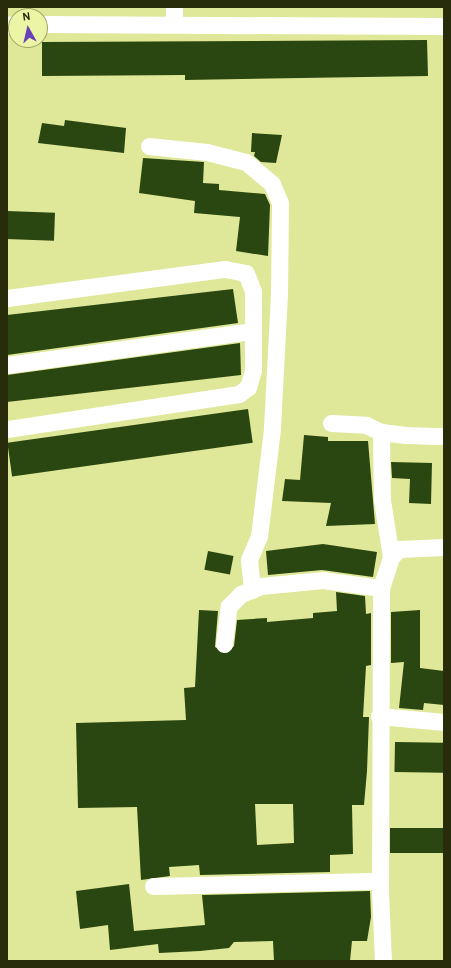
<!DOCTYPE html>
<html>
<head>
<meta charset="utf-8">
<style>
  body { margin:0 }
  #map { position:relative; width:451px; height:968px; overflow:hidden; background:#dfe798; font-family:Overpass,sans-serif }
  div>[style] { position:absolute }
  .building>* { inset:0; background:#2a4711; transform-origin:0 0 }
  .street>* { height:17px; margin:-8.5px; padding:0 8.5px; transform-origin:8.5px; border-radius:8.5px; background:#fff }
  span { translate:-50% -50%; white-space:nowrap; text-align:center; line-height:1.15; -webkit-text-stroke:4px #ecf5a5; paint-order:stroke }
  .frame { position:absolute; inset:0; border:8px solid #292c0b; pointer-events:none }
  .north { position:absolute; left:8px; top:8px; width:40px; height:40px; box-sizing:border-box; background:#ecf5a5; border:1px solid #9ea567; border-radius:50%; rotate:352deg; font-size:11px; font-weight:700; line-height:16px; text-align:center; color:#292c0b }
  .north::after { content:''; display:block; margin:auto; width:14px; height:18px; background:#6841b9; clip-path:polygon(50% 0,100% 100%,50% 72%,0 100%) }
</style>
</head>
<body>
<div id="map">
  <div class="building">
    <i style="clip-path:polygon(427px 40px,428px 76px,185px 80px,185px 75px,42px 76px,42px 42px)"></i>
    <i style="clip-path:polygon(65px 120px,126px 128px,124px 153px,38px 143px,42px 123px,64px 126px)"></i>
    <i style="clip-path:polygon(252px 133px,282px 135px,276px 163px,261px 162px,254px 156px,255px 152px,251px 152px)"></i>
    <i style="clip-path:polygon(143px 158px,204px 162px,203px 183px,219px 184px,219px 190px,265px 194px,270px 205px,268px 256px,236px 251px,240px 217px,194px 213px,195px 201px,139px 193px)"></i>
    <i style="left:7px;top:211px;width:48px;height:28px;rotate:2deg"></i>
    <i style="clip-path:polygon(233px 289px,238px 323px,7px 355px,7px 315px)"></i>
    <i style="clip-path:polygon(240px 343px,241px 375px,7px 402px,7px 375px)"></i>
    <i style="left:248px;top:409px;width:34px;height:243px;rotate:82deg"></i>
    <i style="clip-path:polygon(304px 435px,328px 437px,328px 441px,368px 441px,375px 524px,326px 526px,331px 503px,282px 501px,285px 479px,300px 480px)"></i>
    <i style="clip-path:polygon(391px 462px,432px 463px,431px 504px,409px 503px,410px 479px,392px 478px)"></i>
    <i style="clip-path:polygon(323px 544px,377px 552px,373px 577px,322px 570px,268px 575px,266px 551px)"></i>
    <i style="left:208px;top:551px;width:26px;height:19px;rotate:11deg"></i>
    <i style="clip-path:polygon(evenodd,336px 592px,365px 596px,366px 614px,371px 613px,371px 665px,366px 666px,363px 717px,369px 717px,367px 771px,364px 805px,352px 805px,353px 854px,330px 855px,330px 872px,200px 875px,199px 865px,169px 867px,170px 876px,141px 880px,137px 807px,78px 808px,76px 723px,186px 720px,184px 688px,195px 687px,199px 610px,218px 611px,215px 647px,227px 653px,234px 646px,237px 620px,267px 618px,267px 622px,313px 618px,313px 613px,337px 611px,336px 592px,255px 804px,293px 804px,294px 843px,257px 845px,255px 804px)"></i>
    <i style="clip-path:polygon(420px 610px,420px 668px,444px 671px,444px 705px,424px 703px,423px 710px,399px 708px,404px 662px,391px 663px,391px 612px)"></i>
    <i style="left:395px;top:742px;width:49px;height:30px;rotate:1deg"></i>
    <i style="left:390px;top:828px;width:54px;height:25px"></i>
    <i style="clip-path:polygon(129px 884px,134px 931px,205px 925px,202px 895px,370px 891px,371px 917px,367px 941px,352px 941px,350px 961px,274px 961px,273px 941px,234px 942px,229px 948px,200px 951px,159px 953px,158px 944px,110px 950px,108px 925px,80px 929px,76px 891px)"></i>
  </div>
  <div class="street">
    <i style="left:40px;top:24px;width:404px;rotate:0.3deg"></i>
    <i style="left:174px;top:24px;width:17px;rotate:-90deg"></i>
    <i style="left:7px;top:25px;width:9px;rotate:-6deg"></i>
    <i style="left:149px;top:146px;width:58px;rotate:5.9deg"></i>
    <i style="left:207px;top:152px;width:40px;rotate:14.4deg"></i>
    <i style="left:246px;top:162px;width:34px;rotate:40deg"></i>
    <i style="left:272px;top:184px;width:21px;rotate:67deg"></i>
    <i style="left:280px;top:203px;width:91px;rotate:90.6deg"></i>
    <i style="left:279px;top:294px;width:135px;rotate:93deg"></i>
    <i style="left:272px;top:429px;width:108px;rotate:96.9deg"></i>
    <i style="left:259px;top:536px;width:26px;rotate:113deg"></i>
    <i style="left:249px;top:560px;width:30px;rotate:84deg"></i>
    <i style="left:7px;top:298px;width:220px;rotate:-7.6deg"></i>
    <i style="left:225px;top:269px;width:21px;rotate:11deg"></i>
    <i style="left:246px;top:273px;width:19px;rotate:69deg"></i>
    <i style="left:253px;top:291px;width:79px;rotate:90deg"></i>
    <i style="left:253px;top:370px;width:18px;rotate:106deg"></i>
    <i style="left:248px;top:387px;width:11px;rotate:142deg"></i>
    <i style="left:239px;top:394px;width:235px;rotate:171.4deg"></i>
    <i style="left:7px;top:365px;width:248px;rotate:-7.9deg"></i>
    <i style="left:331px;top:423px;width:35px;rotate:3deg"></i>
    <i style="left:366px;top:425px;width:17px;rotate:25deg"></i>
    <i style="left:381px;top:432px;width:25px;rotate:7deg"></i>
    <i style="left:406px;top:435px;width:38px;rotate:2deg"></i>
    <i style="left:381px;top:432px;width:68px;rotate:89.2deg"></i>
    <i style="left:382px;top:500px;width:58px;rotate:81deg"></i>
    <i style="left:224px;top:644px;width:38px;rotate:-83deg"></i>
    <i style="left:229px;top:606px;width:17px;rotate:-45deg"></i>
    <i style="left:241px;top:594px;width:22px;rotate:-22deg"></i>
    <i style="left:261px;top:586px;width:62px;rotate:-5.5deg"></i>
    <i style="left:323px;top:580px;width:59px;rotate:7.9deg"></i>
    <i style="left:379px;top:716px;width:65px;rotate:5.3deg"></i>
    <i style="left:153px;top:886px;width:227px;rotate:-1.3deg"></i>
    <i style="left:383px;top:961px;width:69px;rotate:-92.5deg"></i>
    <i style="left:380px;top:892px;width:304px;rotate:-89.8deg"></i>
    <i style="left:381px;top:588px;width:33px;rotate:-72deg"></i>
    <i style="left:391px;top:557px;width:11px;rotate:-45deg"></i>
    <i style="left:399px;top:549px;width:45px;rotate:-2.5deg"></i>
  </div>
  <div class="frame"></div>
  <div class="north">N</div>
</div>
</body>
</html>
